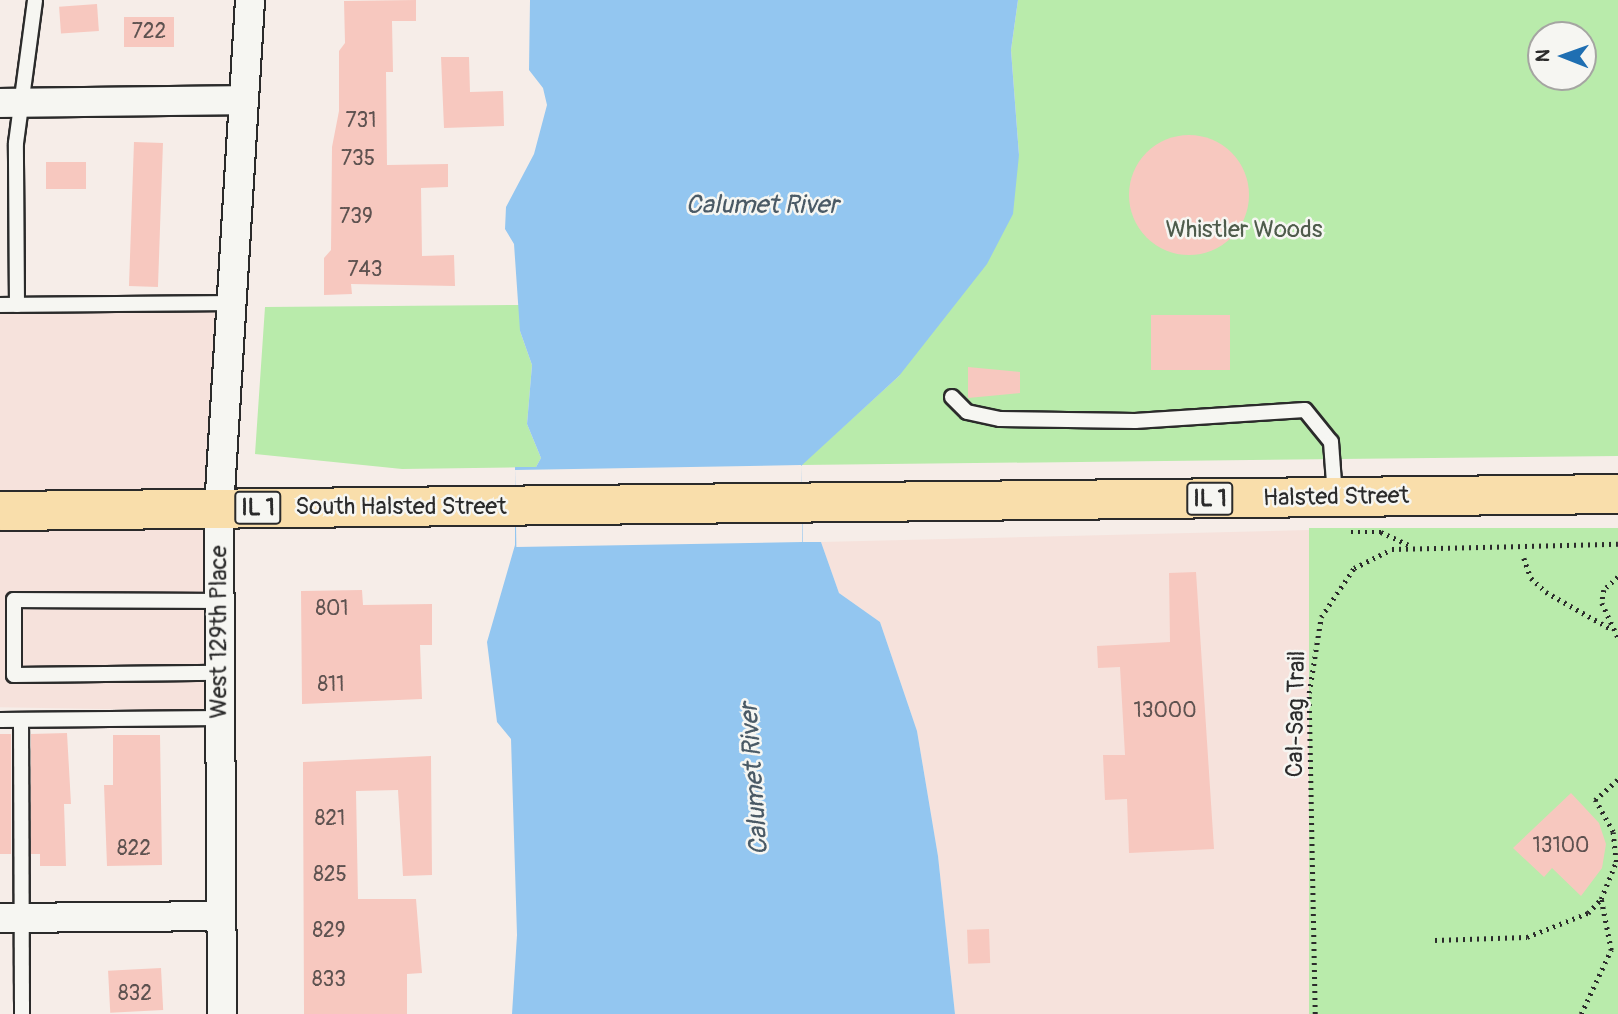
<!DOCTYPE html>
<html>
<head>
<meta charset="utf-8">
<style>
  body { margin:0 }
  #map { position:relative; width:1618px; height:1014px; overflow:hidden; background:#f6ede8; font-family:Pangolin,sans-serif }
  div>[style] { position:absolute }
  .built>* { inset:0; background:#f6e2dc; transform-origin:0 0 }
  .green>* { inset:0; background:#b9ebab; transform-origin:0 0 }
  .water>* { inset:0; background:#93c6f0 }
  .pier>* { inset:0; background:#f6ede8; transform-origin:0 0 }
  .building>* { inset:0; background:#f7c8bf; transform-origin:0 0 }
  .round { border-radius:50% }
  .path>* { height:4.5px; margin-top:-2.25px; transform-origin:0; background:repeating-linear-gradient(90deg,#2b2b2b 0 2px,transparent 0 7px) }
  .roads { filter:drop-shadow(2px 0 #2b2b2b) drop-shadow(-2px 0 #2b2b2b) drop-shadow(0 2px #2b2b2b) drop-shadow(0 -2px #2b2b2b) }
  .service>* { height:14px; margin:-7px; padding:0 7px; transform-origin:7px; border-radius:7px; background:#f6f6f2 }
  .minor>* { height:28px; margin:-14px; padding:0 14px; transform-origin:14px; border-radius:14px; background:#f6f6f2 }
  .primary>* { height:38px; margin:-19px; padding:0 19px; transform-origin:19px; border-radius:19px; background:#f9deab }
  span { translate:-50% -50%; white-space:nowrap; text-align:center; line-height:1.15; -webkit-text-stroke:5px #f6f6f2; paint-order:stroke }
  .number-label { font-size:21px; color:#5e5250 }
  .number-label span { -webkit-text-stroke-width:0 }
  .shield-label span { padding:2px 5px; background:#f6f6f2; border:2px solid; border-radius:5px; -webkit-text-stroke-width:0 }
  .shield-label { font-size:23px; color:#2b2b2b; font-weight:700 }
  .park-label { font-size:24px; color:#4e5b4b }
  .street-label { font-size:24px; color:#2b2b2b }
  .water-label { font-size:26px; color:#4a5a66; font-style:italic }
  .north { position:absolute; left:1527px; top:21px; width:70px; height:70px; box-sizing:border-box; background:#f6f6f2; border:2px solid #a5a5a2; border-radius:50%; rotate:271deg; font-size:19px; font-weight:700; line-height:28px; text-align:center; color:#2b2b2b }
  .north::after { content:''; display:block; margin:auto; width:24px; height:32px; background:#1f6fb2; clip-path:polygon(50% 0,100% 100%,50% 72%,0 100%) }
</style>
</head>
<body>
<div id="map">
  <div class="built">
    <i style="left:225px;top:307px;width:404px;height:225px;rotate:91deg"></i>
    <i style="clip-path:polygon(1309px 530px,1310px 1014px,955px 1014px,938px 856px,917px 731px,880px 622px,839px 593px,821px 542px)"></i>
  </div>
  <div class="green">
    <i style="clip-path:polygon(evenodd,1018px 0,1618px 0,1618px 456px,801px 465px,899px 376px,1019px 155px,1011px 50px,1018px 0,1541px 35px,1583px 35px,1583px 77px,1541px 77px,1541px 35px)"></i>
    <i style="clip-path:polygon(520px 305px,520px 331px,532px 365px,527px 424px,541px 458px,536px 467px,402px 469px,255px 454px,265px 307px)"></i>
    <i style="left:1618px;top:528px;width:486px;height:309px;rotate:90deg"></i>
  </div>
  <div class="water">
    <i style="clip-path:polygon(530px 0,1018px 0,1011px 50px,1019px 155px,1013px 214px,987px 264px,899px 376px,801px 466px,803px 542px,821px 542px,839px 593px,880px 622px,917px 731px,938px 856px,955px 1014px,512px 1014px,517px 935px,511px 739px,497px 722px,487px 642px,515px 545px,515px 467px,536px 467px,541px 458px,527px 424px,532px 365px,520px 331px,514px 244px,505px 229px,506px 207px,534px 154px,547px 105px,543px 88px,529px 70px)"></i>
  </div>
  <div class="pier">
    <i style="left:801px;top:465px;width:77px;height:286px;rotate:89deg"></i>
  </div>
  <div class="building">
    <i style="clip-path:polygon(416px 0,416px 21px,392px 21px,393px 72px,386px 72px,387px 165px,448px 164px,448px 187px,421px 188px,422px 256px,454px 255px,455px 286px,351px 284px,352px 294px,324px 295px,324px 258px,331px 250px,332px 147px,339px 111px,339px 51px,345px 43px,344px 1px)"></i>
    <i style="left:97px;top:4px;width:27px;height:38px;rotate:86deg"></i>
    <i style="left:174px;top:17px;width:30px;height:50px;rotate:90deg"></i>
    <i style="clip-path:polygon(441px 57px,469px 57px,470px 92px,503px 91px,504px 126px,444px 128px)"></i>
    <i class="round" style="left:1129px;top:135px;width:120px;height:120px"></i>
    <i style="left:134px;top:142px;width:29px;height:144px;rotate:2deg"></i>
    <i style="left:46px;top:162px;width:40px;height:27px"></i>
    <i style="left:1230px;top:315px;width:55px;height:79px;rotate:90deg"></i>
    <i style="clip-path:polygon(968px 367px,1020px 372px,1020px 393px,968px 398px)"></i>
    <i style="clip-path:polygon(1196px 572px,1214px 849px,1129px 853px,1127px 799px,1105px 800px,1103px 755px,1125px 755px,1120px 667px,1098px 668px,1097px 646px,1170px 642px,1169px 573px)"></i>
    <i style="clip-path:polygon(362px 590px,363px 605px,432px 604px,432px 645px,420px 645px,422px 699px,302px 704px,301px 591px)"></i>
    <i style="clip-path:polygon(67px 733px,71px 804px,64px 804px,66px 866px,40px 866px,40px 854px,31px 854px,31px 734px)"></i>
    <i style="left:0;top:734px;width:11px;height:120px"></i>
    <i style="clip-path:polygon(113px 735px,160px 735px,162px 865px,107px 866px,104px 785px,113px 785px)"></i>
    <i style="clip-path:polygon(431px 756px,432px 875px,403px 876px,398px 790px,356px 791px,358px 899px,416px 899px,422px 973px,407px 974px,407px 1014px,304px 1014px,303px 762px)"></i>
    <i style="clip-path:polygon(1571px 793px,1599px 823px,1606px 844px,1602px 868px,1581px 896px,1552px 868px,1544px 877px,1513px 848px)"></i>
    <i style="left:989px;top:929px;width:34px;height:22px;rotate:88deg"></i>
    <i style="left:161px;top:968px;width:42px;height:53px;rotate:87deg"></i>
  </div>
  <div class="path">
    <i style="left:1351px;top:532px;width:30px"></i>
    <i style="left:1381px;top:532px;width:31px;rotate:25deg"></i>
    <i style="left:1524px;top:558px;width:21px;rotate:71deg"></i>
    <i style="left:1531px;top:578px;width:21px;rotate:43deg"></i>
    <i style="left:1546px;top:592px;width:77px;rotate:29.6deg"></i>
    <i style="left:1618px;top:577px;width:19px;rotate:137deg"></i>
    <i style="left:1604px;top:590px;width:13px;rotate:99deg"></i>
    <i style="left:1602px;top:603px;width:38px;rotate:65deg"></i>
    <i style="left:1435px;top:940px;width:92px;rotate:-1.9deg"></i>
    <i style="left:1527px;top:937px;width:66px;rotate:-21.5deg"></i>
    <i style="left:1588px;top:913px;width:19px;rotate:-47deg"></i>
    <i style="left:1601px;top:899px;width:40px;rotate:-68deg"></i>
    <i style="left:1616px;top:862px;width:30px;rotate:-96deg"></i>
    <i style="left:1613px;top:832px;width:37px;rotate:-119deg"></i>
    <i style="left:1595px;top:800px;width:31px;rotate:-42deg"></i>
    <i style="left:1315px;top:1014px;width:321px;rotate:-91.1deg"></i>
    <i style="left:1309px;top:693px;width:77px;rotate:-81deg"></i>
    <i style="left:1321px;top:617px;width:59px;rotate:-56deg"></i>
    <i style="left:1354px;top:568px;width:42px;rotate:-26.6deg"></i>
    <i style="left:1392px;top:549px;width:226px;rotate:-1.3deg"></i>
    <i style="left:1581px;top:1014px;width:71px;rotate:-64.9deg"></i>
    <i style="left:1611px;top:950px;width:52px;rotate:-101.1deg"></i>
  </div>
  <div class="roads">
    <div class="service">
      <i style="left:0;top:305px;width:228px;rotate:-0.5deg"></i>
      <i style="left:17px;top:305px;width:162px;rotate:-90.4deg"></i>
      <i style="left:16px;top:143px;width:144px;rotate:-82.4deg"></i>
      <i style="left:952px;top:397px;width:21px;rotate:45deg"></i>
      <i style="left:967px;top:412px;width:34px;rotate:12deg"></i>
      <i style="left:1000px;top:419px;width:135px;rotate:0.8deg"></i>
      <i style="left:1135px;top:421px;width:170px;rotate:-3.7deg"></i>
      <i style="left:1305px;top:410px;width:41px;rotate:50.9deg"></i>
      <i style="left:1331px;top:442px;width:54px;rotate:85.8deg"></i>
      <i style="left:219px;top:601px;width:205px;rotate:-179.7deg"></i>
      <i style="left:14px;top:600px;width:75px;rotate:90deg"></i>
      <i style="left:14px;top:675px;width:206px;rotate:-0.6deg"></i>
      <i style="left:0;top:720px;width:220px;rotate:-0.5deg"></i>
      <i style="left:21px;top:720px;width:294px;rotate:89.8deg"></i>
    </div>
    <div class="minor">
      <i style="left:0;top:103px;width:241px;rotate:-0.7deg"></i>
      <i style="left:0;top:918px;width:221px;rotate:-0.5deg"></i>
      <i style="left:222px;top:1014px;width:505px;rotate:-90.34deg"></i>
      <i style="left:219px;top:509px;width:510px;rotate:-86.51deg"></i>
    </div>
    <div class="primary">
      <i style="left:0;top:511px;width:1618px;rotate:-0.6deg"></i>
    </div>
  </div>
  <div class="number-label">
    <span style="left:149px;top:32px">722</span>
    <span style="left:361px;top:121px">731</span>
    <span style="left:358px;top:159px">735</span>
    <span style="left:356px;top:217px">739</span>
    <span style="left:365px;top:270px">743</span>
    <span style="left:332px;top:609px">801</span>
    <span style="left:331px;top:685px">811</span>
    <span style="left:1165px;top:711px">13000</span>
    <span style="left:330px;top:819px">821</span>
    <span style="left:1561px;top:846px">13100</span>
    <span style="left:134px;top:849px">822</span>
    <span style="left:330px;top:875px">825</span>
    <span style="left:329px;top:931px">829</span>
    <span style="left:329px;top:980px">833</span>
    <span style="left:135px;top:994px">832</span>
  </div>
  <div class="shield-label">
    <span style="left:1210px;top:499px">IL 1</span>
    <span style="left:258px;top:508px">IL 1</span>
  </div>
  <div class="park-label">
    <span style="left:1244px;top:230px">Whistler Woods</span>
  </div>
  <div class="street-label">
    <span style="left:1336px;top:497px;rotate:-1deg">Halsted Street</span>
    <span style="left:401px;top:507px">South Halsted Street</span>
    <span style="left:219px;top:632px;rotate:-90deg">West 129th Place</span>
    <span style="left:1296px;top:714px;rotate:-89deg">Cal-Sag Trail</span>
  </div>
  <div class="water-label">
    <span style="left:762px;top:206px">Calumet River</span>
    <span style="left:755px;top:779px;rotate:-94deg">Calumet River</span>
  </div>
  <div class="north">N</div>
</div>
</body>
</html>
